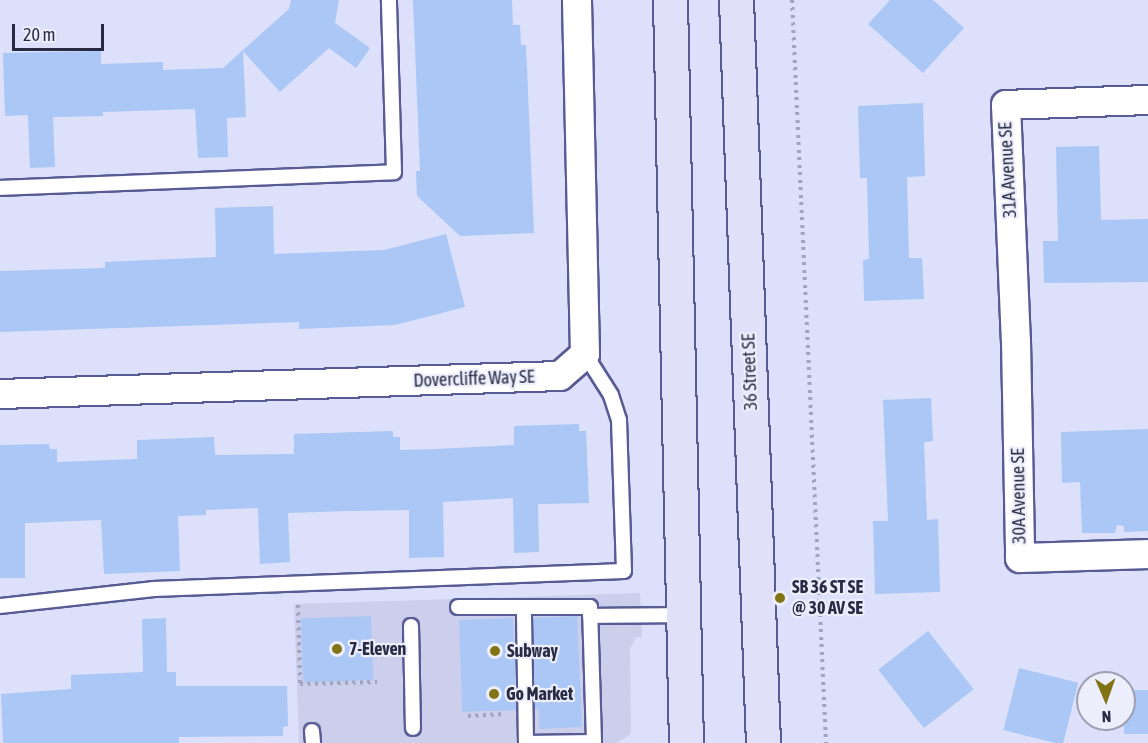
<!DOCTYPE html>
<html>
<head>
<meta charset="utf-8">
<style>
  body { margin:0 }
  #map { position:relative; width:1148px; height:743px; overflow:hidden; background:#dce0fa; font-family:"Asap Condensed",sans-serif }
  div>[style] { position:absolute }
  .built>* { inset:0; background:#cbcfec }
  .building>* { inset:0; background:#aac7f5; transform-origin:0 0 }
  .path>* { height:4px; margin-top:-2px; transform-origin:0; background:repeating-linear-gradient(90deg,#a1a4be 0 3px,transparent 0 7.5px) }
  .roads { filter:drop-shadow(2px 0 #585b94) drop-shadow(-2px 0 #585b94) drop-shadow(0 2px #585b94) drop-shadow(0 -2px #585b94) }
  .service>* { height:14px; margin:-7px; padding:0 7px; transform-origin:7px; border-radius:7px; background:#fff }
  .minor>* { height:28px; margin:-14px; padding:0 14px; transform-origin:14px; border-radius:14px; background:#fff }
  .secondary>* { height:33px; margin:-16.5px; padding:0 16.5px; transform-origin:16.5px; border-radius:16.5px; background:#e0e1f9 }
  .dots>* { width:16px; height:16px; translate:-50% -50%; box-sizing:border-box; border:3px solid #eceefb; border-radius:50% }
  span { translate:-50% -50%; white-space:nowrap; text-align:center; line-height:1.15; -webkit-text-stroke:4.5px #eceefb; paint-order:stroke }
  .street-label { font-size:18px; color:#292b44 }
  .poi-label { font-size:18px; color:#292b44; font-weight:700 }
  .left { translate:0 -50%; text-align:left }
  .north { position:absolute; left:1076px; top:671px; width:60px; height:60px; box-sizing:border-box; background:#eceefb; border:2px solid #9ea0b2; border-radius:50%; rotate:178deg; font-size:16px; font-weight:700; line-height:24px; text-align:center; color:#292b44 }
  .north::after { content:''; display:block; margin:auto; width:21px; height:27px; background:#827315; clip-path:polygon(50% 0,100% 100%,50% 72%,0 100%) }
  .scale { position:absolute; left:12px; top:24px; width:92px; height:27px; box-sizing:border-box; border:3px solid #292b44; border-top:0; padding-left:8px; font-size:18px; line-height:21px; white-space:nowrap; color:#292b44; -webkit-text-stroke:4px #eceefb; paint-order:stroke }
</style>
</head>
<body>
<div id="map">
  <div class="built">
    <i style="clip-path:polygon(640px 593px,642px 637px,636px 637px,630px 649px,631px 734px,617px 743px,299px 743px,294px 604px)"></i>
  </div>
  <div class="building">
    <i style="clip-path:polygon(291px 0,339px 0,335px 23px,370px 48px,356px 68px,329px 48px,280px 92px,243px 51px,246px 117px,227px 118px,228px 157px,198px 158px,195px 109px,103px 112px,103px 116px,53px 117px,55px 167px,30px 168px,28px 115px,5px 116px,3px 53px,101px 51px,101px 64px,163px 62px,163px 70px,223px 68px,289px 9px)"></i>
    <i style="clip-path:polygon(413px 0,512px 0,513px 25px,520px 25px,521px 45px,526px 45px,534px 233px,460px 236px,417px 196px,416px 171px,420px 171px)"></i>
    <i style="clip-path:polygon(890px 0,933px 0,964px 28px,923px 73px,868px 24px)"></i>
    <i style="clip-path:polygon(923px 103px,925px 176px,907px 177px,909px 258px,922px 258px,924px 299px,864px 301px,863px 260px,869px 259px,867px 178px,860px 178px,858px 106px)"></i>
    <i style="clip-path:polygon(1099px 146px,1101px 220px,1148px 219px,1148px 282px,1044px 283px,1043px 241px,1058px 241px,1056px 147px)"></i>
    <i style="clip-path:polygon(273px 206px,274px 254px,384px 250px,446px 234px,465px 307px,395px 325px,299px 329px,299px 322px,0 332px,0 271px,105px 268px,105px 262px,216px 257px,215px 208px)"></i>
    <i style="clip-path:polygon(931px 398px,933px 441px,924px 442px,927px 520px,938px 519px,940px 592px,875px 594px,873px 521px,888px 521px,883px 400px)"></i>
    <i style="clip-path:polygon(579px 424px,579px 431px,586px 431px,589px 503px,538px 504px,539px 552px,514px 553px,513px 498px,443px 502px,444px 557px,409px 558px,409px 510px,348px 511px,288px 513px,290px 562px,260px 564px,258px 508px,206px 510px,206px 515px,178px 516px,180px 571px,104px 574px,101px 520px,25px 523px,25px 578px,0 578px,0 445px,49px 444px,50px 449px,57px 449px,57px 462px,137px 459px,137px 440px,214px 437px,215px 455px,294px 454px,294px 434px,393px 431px,393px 437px,400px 437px,400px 450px,436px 449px,514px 445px,514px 426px)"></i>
    <i style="clip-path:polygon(1148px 429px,1148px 531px,1124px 532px,1124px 526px,1117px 525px,1115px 533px,1082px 533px,1080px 482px,1062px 483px,1061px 432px)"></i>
    <i style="left:371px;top:616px;width:64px;height:70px;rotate:88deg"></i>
    <i style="clip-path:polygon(577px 616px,582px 727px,539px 729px,539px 709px,534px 709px,533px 618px)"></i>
    <i style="clip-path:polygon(166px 618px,167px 672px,176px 672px,176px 686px,287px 686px,288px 726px,283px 727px,283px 736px,179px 737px,179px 743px,3px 743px,1px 694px,71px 689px,71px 675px,143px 672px,142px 619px)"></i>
    <i style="left:513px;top:618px;width:92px;height:54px;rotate:88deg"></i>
    <i style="left:928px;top:631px;width:74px;height:63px;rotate:52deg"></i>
    <i style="left:1019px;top:668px;width:61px;height:64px;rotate:14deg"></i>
    <i style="left:1148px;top:690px;width:44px;height:24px;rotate:90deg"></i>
  </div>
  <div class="path">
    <i style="left:792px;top:0;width:744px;rotate:87.38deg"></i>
    <i style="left:298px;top:605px;width:79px;rotate:88.5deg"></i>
    <i style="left:300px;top:684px;width:77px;rotate:-1.5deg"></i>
    <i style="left:468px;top:716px;width:37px;rotate:-3deg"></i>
  </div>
  <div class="roads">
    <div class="service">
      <i style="left:0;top:188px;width:394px;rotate:-2.3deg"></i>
      <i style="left:394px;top:172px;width:172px;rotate:-91.7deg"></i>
      <i style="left:0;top:606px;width:155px;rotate:-6.3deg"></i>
      <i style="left:154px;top:589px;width:470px;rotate:-2.2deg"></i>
      <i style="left:624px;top:571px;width:151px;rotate:-91.9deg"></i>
      <i style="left:619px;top:420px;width:26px;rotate:-108deg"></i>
      <i style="left:611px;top:395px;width:49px;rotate:-122.4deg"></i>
      <i style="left:458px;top:607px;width:132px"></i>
      <i style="left:590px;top:607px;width:135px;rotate:88.3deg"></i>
      <i style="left:594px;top:742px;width:68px;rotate:179.2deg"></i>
      <i style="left:526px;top:743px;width:134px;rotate:-90.9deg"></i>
      <i style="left:590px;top:616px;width:94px;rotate:-0.6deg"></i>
      <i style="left:411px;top:626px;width:102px;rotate:88.9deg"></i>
      <i style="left:312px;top:731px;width:12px;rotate:85deg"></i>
    </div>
    <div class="minor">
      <i style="left:1148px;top:100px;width:142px;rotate:178deg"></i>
      <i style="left:1006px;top:105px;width:236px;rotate:87.6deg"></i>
      <i style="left:1016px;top:341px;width:217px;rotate:88.9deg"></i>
      <i style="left:1020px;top:558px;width:128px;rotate:-1.8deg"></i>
      <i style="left:0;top:394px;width:560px;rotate:-1.84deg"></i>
      <i style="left:560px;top:376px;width:33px;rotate:-41deg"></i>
      <i style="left:585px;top:354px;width:354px;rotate:-91.3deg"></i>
    </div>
    <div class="secondary">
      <i style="left:670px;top:0;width:743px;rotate:88.77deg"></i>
      <i style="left:736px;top:0;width:743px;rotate:87.92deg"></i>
    </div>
  </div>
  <div class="dots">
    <i style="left:780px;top:598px;background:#827315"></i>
    <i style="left:337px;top:649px;background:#827315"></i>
    <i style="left:495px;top:651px;background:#827315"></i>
    <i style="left:494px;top:694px;background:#827315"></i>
  </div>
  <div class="street-label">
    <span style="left:1008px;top:170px;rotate:-93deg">31A Avenue SE</span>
    <span style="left:750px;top:372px;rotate:-92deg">36 Street SE</span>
    <span style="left:474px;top:379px;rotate:-2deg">Dovercliffe Way SE</span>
    <span style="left:1019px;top:496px;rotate:-91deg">30A Avenue SE</span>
  </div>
  <div class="poi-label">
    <span class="left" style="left:792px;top:598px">SB 36 ST SE<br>@ 30 AV SE</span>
    <span class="left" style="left:349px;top:649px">7-Eleven</span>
    <span class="left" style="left:507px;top:651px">Subway</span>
    <span class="left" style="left:506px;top:694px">Go Market</span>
  </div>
  <div class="north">N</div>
  <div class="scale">20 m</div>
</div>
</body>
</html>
